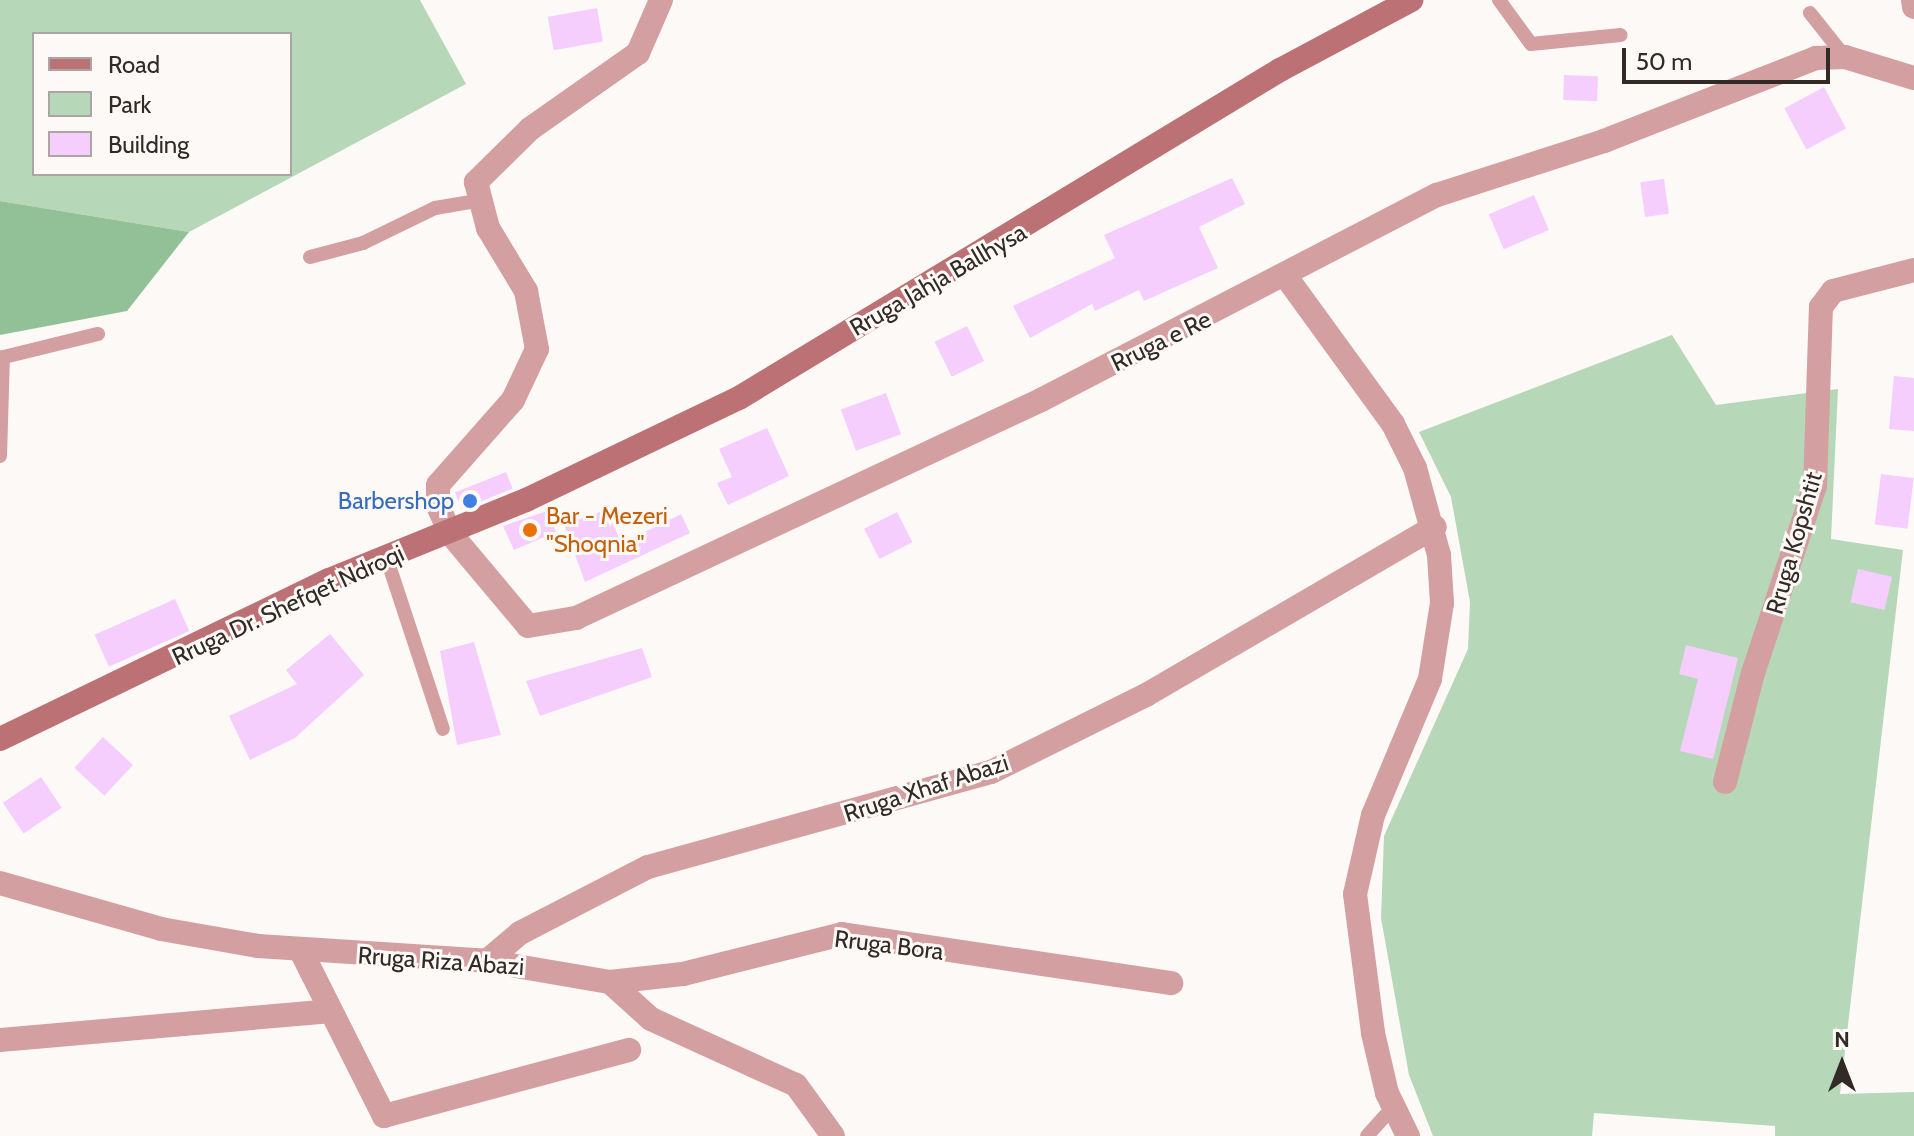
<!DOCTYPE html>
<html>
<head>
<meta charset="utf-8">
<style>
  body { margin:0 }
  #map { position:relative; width:1914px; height:1136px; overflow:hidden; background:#fdf9f7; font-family:Cabin,sans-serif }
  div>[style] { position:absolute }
  .green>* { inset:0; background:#b7d7b9 }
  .forest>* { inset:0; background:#93c197 }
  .building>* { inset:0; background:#f6cefe; transform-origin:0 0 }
  .lane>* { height:14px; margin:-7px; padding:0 7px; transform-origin:7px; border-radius:7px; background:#d39fa0 }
  .street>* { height:24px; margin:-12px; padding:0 12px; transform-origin:12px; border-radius:12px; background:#d39fa0 }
  .secondary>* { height:24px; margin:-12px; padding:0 12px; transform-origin:12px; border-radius:12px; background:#bc7275 }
  .dots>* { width:22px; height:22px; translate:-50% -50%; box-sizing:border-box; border:4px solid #fdf9f7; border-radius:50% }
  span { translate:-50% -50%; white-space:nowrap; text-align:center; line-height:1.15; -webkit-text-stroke:6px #fdf9f7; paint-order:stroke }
  .street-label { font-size:24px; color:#312a26 }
  .shop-label { font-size:24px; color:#366cbe }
  .right { translate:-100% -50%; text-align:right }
  .food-label { font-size:24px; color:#c56008 }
  .left { translate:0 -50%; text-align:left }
  .legend { position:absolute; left:32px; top:32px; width:260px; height:144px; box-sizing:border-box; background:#fdf9f7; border:2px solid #aba6a3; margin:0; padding:10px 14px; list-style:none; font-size:24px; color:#312a26 }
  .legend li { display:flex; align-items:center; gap:16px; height:40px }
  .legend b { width:40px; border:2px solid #aba6a3 }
  .north { position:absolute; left:1802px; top:1024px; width:80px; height:80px; -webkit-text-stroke:6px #fdf9f7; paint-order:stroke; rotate:0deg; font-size:22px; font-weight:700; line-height:32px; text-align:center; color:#312a26 }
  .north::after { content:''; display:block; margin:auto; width:28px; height:36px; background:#312a26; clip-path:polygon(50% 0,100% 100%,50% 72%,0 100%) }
  .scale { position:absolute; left:1622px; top:48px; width:208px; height:36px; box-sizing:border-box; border:4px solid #312a26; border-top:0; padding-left:10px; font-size:24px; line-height:28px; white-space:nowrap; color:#312a26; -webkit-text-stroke:6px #fdf9f7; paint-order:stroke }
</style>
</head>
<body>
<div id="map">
  <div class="green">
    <i style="clip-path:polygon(evenodd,0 0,420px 0,466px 84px,189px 232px,0 201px,0 0,290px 34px,290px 174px,34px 174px,34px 34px,290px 34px)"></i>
    <i style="clip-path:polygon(1672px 335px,1716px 405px,1838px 389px,1831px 539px,1903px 550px,1840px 1094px,1914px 1092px,1914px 1136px,1775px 1136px,1775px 1126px,1594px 1113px,1592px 1136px,1433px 1136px,1409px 1075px,1381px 918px,1384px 836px,1468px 649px,1470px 602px,1451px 497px,1419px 432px)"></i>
  </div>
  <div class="forest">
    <i style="clip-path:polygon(0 201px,189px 232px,127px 311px,0 335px)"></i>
  </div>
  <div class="building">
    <i style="left:597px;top:8px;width:34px;height:50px;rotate:80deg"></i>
    <i style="left:1564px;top:75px;width:34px;height:25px;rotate:2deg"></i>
    <i style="left:1824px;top:87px;width:47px;height:45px;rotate:62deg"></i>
    <i style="clip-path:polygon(1232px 178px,1245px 204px,1199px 227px,1218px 268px,1144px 301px,1139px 290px,1095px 311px,1092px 304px,1030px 338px,1013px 306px,1115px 258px,1104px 235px)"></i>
    <i style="left:1664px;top:179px;width:35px;height:24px;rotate:82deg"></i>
    <i style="left:1534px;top:195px;width:38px;height:49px;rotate:67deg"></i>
    <i style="left:967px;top:326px;width:39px;height:36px;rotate:64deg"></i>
    <i style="clip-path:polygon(1894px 376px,1914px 378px,1914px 431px,1889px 429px)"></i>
    <i style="left:886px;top:393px;width:44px;height:48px;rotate:70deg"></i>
    <i style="clip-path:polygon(767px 428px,789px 476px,728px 505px,717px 483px,732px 477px,719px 449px)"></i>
    <i style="left:506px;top:472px;width:18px;height:55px;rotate:68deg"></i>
    <i style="left:1881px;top:474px;width:33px;height:51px;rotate:7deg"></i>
    <i style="clip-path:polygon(608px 509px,621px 544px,681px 514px,690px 533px,585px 582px,564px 525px)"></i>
    <i style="clip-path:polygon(547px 511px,556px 532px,514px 550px,503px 526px)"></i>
    <i style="left:897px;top:512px;width:34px;height:37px;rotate:63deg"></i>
    <i style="left:1858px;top:569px;width:35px;height:34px;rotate:13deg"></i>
    <i style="left:175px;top:599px;width:35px;height:88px;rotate:66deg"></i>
    <i style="clip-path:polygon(330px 634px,364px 675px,295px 738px,250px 760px,229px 716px,297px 684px,286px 670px)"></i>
    <i style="clip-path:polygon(474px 642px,501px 735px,457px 745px,440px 651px)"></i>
    <i style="clip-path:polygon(1686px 645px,1738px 658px,1713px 759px,1680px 751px,1698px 679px,1679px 674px)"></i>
    <i style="clip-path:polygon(642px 648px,652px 677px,540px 716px,526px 681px)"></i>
    <i style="left:103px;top:737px;width:41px;height:42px;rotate:43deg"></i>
    <i style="left:41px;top:777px;width:37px;height:46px;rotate:56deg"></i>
  </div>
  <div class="lane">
    <i style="left:1499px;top:0;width:54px;rotate:54deg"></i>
    <i style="left:1531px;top:44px;width:90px;rotate:-5.7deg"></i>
    <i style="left:1810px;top:13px;width:56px;rotate:51.5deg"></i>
    <i style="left:310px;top:257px;width:55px;rotate:-14.8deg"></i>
    <i style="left:363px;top:243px;width:80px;rotate:-25.9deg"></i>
    <i style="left:435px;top:208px;width:43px;rotate:-9.5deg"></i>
    <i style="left:0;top:358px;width:101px;rotate:-13.8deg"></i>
    <i style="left:0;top:456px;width:99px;rotate:-88.3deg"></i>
    <i style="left:386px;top:556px;width:182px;rotate:71.8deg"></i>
    <i style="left:1367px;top:1136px;width:39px;rotate:-48deg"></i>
  </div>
  <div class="street">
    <i style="left:661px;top:0;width:58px;rotate:113.5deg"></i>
    <i style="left:638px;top:53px;width:132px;rotate:144.9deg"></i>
    <i style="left:530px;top:129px;width:76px;rotate:135.5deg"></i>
    <i style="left:476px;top:182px;width:48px;rotate:75.4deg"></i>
    <i style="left:488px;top:228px;width:74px;rotate:58.9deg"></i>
    <i style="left:526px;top:291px;width:59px;rotate:79.3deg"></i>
    <i style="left:537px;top:349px;width:56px;rotate:115.2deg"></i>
    <i style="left:513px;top:400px;width:113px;rotate:131.4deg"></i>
    <i style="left:438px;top:485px;width:21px;rotate:90deg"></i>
    <i style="left:438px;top:506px;width:30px;rotate:66deg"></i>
    <i style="left:450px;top:533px;width:121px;rotate:50deg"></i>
    <i style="left:528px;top:626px;width:49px;rotate:-9.5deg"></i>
    <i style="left:576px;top:618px;width:514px;rotate:-25.12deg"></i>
    <i style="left:1041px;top:400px;width:446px;rotate:-27.4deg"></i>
    <i style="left:1437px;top:195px;width:176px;rotate:-17.9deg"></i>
    <i style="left:1604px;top:141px;width:228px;rotate:-21.4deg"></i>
    <i style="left:1816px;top:58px;width:29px;rotate:-2deg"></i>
    <i style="left:1845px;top:57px;width:72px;rotate:16.9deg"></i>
    <i style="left:1913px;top:0;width:7px;rotate:82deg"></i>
    <i style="left:1287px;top:278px;width:180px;rotate:54deg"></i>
    <i style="left:1393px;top:424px;width:49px;rotate:63.4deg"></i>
    <i style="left:1415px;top:468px;width:90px;rotate:74.6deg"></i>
    <i style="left:1439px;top:555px;width:48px;rotate:86.4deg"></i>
    <i style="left:1442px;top:603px;width:77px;rotate:99deg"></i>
    <i style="left:1430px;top:679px;width:147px;rotate:112.7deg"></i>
    <i style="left:1373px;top:815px;width:81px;rotate:102.8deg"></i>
    <i style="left:1355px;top:894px;width:140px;rotate:82.6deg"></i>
    <i style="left:1373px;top:1033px;width:62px;rotate:76.9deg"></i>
    <i style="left:1387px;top:1093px;width:48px;rotate:64deg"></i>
    <i style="left:1725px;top:782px;width:113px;rotate:-75.6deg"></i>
    <i style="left:1753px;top:673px;width:197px;rotate:-71.7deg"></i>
    <i style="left:1815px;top:486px;width:179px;rotate:-88.1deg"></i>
    <i style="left:1821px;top:307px;width:20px;rotate:-53deg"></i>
    <i style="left:1833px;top:291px;width:84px;rotate:-14.5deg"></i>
    <i style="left:0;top:883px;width:167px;rotate:15.9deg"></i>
    <i style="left:161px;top:929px;width:98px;rotate:9.9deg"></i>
    <i style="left:258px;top:946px;width:229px;rotate:3.7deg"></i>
    <i style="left:487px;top:961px;width:125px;rotate:9.7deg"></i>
    <i style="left:610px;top:982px;width:55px;rotate:42.1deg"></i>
    <i style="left:651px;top:1019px;width:159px;rotate:24.5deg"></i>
    <i style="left:796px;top:1085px;width:63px;rotate:54deg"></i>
    <i style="left:300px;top:949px;width:187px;rotate:63.3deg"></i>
    <i style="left:384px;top:1116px;width:254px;rotate:-15.1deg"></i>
    <i style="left:487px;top:961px;width:43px;rotate:-40.3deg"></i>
    <i style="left:520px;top:933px;width:144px;rotate:-27.3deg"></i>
    <i style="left:648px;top:867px;width:356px;rotate:-15.5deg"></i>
    <i style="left:991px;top:772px;width:173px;rotate:-26.4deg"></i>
    <i style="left:1146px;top:695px;width:334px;rotate:-30.2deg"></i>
    <i style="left:610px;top:982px;width:73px;rotate:-6.3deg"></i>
    <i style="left:683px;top:974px;width:164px;rotate:-14.1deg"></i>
    <i style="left:842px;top:934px;width:333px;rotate:8.5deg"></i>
    <i style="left:0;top:1040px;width:330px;rotate:-5deg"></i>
  </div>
  <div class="secondary">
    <i style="left:0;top:739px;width:365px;rotate:-25.8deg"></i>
    <i style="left:329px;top:580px;width:213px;rotate:-22.1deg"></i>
    <i style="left:526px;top:500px;width:236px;rotate:-25.6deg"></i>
    <i style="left:739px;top:398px;width:633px;rotate:-31.23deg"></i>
    <i style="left:1280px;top:70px;width:149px;rotate:-28.1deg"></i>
  </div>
  <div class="dots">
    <i style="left:470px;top:501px;background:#3f7fe0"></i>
    <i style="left:530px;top:530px;background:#e8710a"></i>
  </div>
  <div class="street-label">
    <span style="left:938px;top:280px;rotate:-30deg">Rruga Jahja Ballhysa</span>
    <span style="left:1161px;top:341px;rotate:-26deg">Rruga e Re</span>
    <span style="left:1794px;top:543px;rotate:-74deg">Rruga Kopshtit</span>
    <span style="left:288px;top:605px;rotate:-25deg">Rruga Dr. Shefqet Ndroqi</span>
    <span style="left:926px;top:788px;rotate:-18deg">Rruga Xhaf Abazi</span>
    <span style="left:889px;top:945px;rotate:7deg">Rruga Bora</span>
    <span style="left:441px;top:961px;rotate:4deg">Rruga Riza Abazi</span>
  </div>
  <div class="shop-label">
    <span class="right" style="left:454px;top:501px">Barbershop</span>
  </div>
  <div class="food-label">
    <span class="left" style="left:546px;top:530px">Bar - Mezeri<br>"Shoqnia"</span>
  </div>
  <ul class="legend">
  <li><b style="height:10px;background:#bc7275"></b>Road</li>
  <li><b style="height:22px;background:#b7d7b9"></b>Park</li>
  <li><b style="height:22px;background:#f6cefe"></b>Building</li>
  </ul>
  <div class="north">N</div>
  <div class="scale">50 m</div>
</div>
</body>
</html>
